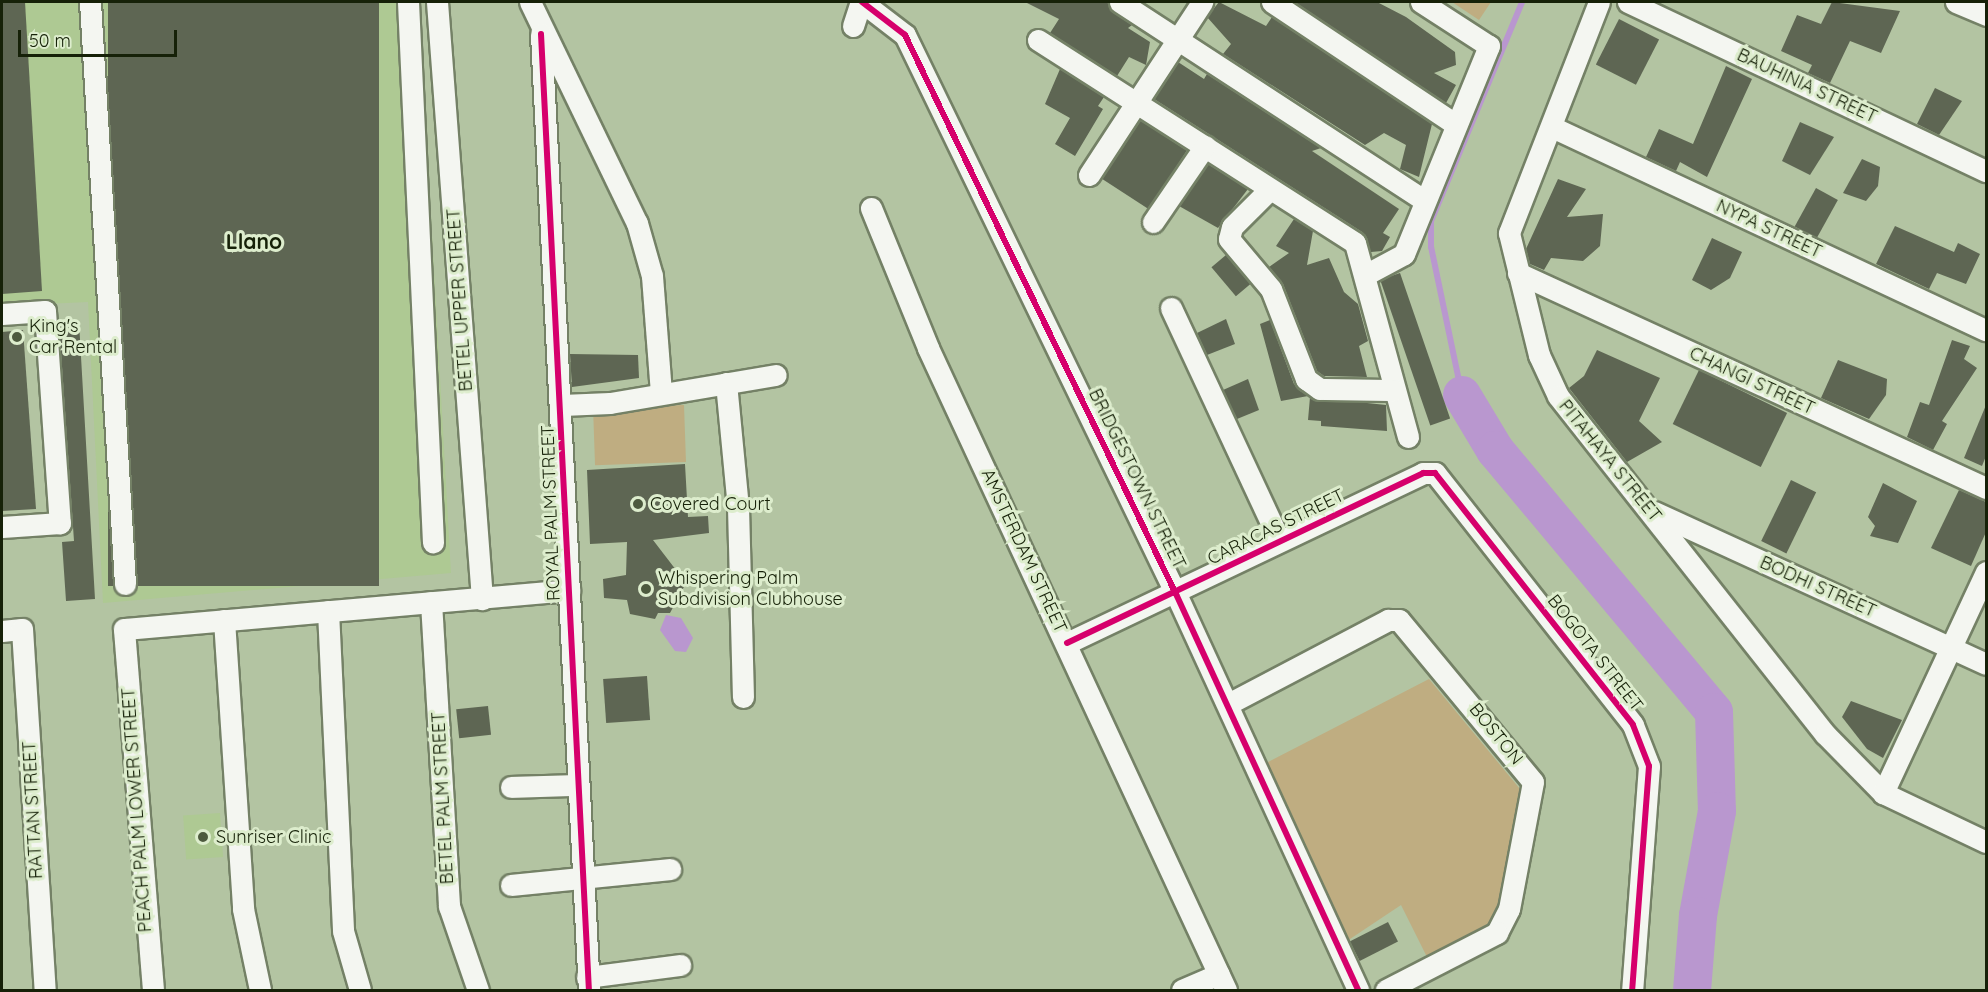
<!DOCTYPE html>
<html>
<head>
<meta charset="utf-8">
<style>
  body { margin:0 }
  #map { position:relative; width:1988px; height:992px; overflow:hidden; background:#b3c4a2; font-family:Quicksand,sans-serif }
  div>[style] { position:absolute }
  .built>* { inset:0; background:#aec993; transform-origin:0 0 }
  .green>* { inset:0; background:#bfad81; transform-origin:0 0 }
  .water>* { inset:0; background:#b997cf }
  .stream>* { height:6px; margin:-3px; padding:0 3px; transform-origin:3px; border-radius:3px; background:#b997cf }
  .river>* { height:38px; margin:-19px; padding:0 19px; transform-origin:19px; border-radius:19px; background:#b997cf }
  .building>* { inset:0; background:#5e6653; transform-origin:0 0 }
  .roads { filter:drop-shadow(2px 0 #748166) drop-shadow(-2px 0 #748166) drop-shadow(0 2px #748166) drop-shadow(0 -2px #748166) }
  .minor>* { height:21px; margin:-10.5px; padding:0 10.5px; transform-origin:10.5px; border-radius:10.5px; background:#f4f6f1 }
  .cycleway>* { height:6px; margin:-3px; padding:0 3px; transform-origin:3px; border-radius:3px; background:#d6006c }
  .dots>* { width:16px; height:16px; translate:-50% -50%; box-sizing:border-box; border:3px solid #ddedcd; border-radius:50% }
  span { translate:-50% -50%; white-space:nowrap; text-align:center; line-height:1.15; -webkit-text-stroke:6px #ddedcd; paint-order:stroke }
  .street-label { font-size:18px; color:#162108 }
  .poi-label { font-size:18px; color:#162108 }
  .left { translate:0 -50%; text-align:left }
  .quarter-label { font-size:21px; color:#162108; font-weight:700 }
  .frame { position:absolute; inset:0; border:3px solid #162108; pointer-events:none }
  .scale { position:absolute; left:18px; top:30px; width:159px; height:27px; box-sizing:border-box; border:3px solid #162108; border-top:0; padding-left:8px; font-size:18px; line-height:21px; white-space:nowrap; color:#162108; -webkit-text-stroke:4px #ddedcd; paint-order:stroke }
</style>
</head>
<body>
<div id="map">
  <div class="built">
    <i style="clip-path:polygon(2px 2px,419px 2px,451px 573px,103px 603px,88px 302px,2px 306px)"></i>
    <i style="left:220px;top:813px;width:44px;height:37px;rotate:86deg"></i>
  </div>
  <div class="green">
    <i style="clip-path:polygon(1452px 2px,1491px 2px,1479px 20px)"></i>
    <i style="left:684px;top:405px;width:57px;height:91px;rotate:88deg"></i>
    <i style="clip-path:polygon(1429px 679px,1520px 789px,1499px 920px,1429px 961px,1401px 905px,1347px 941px,1266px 763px)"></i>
  </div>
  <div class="water">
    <i style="clip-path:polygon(666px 615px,681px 618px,693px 638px,686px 652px,675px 651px,660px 630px)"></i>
  </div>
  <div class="stream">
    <i style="left:1462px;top:395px;width:151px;rotate:-101.8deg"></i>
    <i style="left:1431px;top:247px;width:26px;rotate:-90deg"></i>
    <i style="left:1431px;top:221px;width:237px;rotate:-67.4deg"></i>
  </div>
  <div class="river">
    <i style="left:1462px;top:395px;width:64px;rotate:59deg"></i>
    <i style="left:1495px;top:450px;width:341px;rotate:50.1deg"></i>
    <i style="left:1714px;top:712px;width:99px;rotate:88.3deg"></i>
    <i style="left:1717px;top:811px;width:107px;rotate:100.3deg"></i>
    <i style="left:1698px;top:916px;width:74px;rotate:94.6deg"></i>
  </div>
  <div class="building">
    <i style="clip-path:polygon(2px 2px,25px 2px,42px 291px,2px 294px)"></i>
    <i style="left:108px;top:2px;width:271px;height:584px"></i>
    <i style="clip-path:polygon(1025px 2px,1107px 2px,1113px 12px,1132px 25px,1128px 28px,1150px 42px,1146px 65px,1129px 57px,1117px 76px,1050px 33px,1059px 19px)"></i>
    <i style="clip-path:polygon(1219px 2px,1266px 26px,1272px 17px,1432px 124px,1419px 177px,1400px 169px,1406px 145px,1384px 133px,1365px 145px,1223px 54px,1231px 44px,1207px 17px)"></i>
    <i style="clip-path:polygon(1294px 2px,1377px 2px,1406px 17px,1455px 52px,1456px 65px,1434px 73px,1456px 85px,1446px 103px)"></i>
    <i style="clip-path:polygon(1832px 2px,1900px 11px,1881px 53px,1850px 41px,1830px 83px,1808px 73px,1812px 65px,1781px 51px,1797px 15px,1821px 24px)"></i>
    <i style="left:1619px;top:19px;width:45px;height:51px;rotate:27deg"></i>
    <i style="clip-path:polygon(1178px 62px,1204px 79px,1207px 74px,1321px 148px,1312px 151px,1399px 209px,1383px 233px,1390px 237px,1382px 251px,1371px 252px,1362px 232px,1154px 99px)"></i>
    <i style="clip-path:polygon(1726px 66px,1752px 79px,1707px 177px,1680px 162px,1676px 171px,1646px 157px,1659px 129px,1693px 144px)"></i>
    <i style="clip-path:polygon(1060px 69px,1104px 97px,1098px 106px,1103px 109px,1075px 156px,1055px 144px,1070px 118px,1045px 104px)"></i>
    <i style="clip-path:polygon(1935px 88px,1962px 101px,1939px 135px,1917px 124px)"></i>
    <i style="left:1140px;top:120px;width:56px;height:70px;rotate:33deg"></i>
    <i style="clip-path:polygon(1800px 122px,1834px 137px,1810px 175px,1782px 161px)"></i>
    <i style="clip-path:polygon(1862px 159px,1880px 167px,1878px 186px,1866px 201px,1843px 193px)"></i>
    <i style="clip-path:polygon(1208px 164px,1248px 189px,1218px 228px,1179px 206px)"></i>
    <i style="clip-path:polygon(1558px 179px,1586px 189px,1567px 217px,1603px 214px,1600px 246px,1583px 261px,1551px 258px,1544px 270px,1530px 264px,1526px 249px)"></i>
    <i style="left:1816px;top:188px;width:25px;height:44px;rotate:29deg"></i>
    <i style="clip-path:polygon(1294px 219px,1313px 231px,1307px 265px,1329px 258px,1344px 292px,1358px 304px,1368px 341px,1359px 346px,1367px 377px,1324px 376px,1317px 371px,1283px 284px,1269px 267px,1289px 253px,1276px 246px)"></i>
    <i style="clip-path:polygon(1895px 226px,1954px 252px,1958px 243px,1980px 254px,1966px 284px,1937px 273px,1929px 289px,1876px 264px)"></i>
    <i style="clip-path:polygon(1712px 238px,1742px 252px,1730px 278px,1711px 290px,1692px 280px)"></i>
    <i style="left:1226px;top:255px;width:38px;height:19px;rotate:50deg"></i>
    <i style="left:1400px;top:273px;width:154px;height:21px;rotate:71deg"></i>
    <i style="clip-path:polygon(1226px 319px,1235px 344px,1207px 355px,1197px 333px)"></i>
    <i style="clip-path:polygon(1270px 320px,1294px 384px,1308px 396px,1281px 401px,1260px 324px)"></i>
    <i style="clip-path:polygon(79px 322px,95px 599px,66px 601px,62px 542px,74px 541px,59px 323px)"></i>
    <i style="clip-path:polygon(23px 330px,36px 509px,2px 511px,2px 332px)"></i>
    <i style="clip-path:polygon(1952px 340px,1970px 346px,1964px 359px,1977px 368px,1942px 421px,1947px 424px,1933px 450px,1907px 437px,1920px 402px,1929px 405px)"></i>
    <i style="clip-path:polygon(1597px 350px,1660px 378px,1639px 421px,1662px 442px,1627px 462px,1569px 388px,1584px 376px)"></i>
    <i style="clip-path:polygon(570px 354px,638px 355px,639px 378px,572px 387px)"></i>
    <i style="clip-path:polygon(1838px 360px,1887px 379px,1886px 395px,1869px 419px,1821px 398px)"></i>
    <i style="left:1699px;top:370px;width:98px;height:60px;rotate:26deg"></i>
    <i style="clip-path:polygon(1248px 379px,1259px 410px,1237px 419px,1223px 390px)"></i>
    <i style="clip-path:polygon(1310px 397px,1386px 405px,1387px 431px,1321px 426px,1321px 421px,1308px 420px)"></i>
    <i style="clip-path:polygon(1986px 405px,1986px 456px,1982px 466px,1964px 458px)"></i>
    <i style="clip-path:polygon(685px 464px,688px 517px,708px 516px,709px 533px,653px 540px,686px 583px,670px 613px,658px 613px,655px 619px,630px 614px,627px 600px,604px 598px,603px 579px,626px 575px,627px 542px,590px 544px,587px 470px)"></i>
    <i style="left:1791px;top:480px;width:28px;height:68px;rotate:26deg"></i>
    <i style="clip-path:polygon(1883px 483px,1917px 501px,1898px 543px,1870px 536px,1875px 526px,1868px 517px)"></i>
    <i style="clip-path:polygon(1959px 490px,1986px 502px,1986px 532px,1971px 566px,1931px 548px)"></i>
    <i style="left:647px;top:676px;width:44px;height:44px;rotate:86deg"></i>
    <i style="clip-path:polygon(1851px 701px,1902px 720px,1883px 758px,1867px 749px,1842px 717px)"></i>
    <i style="left:488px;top:706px;width:29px;height:32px;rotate:84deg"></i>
    <i style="left:1388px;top:922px;width:22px;height:43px;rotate:63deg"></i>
  </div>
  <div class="roads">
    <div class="minor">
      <i style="left:90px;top:2px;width:583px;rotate:86.56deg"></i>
      <i style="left:408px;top:2px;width:541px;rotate:87.35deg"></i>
      <i style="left:437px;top:2px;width:599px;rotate:85.69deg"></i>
      <i style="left:530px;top:2px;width:246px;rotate:64.2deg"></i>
      <i style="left:637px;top:223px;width:55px;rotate:74.2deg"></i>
      <i style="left:652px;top:276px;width:116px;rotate:85.6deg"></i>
      <i style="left:862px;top:2px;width:54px;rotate:37.5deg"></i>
      <i style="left:905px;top:35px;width:621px;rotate:64.14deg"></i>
      <i style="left:1176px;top:594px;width:436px;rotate:65.3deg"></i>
      <i style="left:1120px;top:2px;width:364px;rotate:33.1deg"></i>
      <i style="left:1272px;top:2px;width:220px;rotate:33.7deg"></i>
      <i style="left:1599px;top:2px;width:248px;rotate:111.3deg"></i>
      <i style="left:1509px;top:233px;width:126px;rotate:76.2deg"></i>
      <i style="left:1539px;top:355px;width:45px;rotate:65.1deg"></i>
      <i style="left:1558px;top:396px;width:431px;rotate:51.7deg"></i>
      <i style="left:1825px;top:734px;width:83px;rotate:45.5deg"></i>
      <i style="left:1628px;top:2px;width:396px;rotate:25.3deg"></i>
      <i style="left:1956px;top:2px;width:33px;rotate:23deg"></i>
      <i style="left:853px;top:26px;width:25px;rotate:-72deg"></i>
      <i style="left:541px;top:34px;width:957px;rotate:87.13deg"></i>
      <i style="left:1038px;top:40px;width:376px;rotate:32.6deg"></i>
      <i style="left:1355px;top:243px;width:201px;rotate:74.7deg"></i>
      <i style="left:1552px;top:127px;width:479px;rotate:25.1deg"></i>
      <i style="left:1089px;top:175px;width:207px;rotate:-56.8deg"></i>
      <i style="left:1269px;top:190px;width:52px;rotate:135deg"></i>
      <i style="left:1232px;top:227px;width:12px;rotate:104deg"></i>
      <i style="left:1229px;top:239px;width:65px;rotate:50deg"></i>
      <i style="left:1271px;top:289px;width:97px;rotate:68.7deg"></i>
      <i style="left:1306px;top:379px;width:17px;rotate:36deg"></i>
      <i style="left:1320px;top:389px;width:74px;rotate:0.8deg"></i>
      <i style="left:871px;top:208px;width:151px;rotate:67.8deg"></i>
      <i style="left:928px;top:348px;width:708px;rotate:65.1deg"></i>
      <i style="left:1153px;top:222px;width:92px;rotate:-55.6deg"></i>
      <i style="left:1518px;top:273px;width:515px;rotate:24.67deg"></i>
      <i style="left:1365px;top:275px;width:44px;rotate:-28.3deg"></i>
      <i style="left:1404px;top:254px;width:225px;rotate:-67.8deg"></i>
      <i style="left:1489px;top:46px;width:81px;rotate:-147.1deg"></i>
      <i style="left:1171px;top:308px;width:256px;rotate:65deg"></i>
      <i style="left:2px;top:314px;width:43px;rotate:-4deg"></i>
      <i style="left:45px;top:311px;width:213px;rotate:86deg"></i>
      <i style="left:60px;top:523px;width:58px;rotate:176.1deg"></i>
      <i style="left:726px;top:383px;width:125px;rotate:84.5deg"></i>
      <i style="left:738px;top:507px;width:190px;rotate:88.5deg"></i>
      <i style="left:562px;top:405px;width:48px;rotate:-2.4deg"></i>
      <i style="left:610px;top:403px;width:168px;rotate:-9.6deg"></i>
      <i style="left:1654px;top:512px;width:365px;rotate:24.6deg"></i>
      <i style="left:1986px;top:572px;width:244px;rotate:115deg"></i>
      <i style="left:1883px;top:793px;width:114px;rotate:25.4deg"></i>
      <i style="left:431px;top:602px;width:305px;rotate:86.6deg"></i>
      <i style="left:449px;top:906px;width:89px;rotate:71deg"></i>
      <i style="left:328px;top:611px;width:320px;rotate:87.3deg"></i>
      <i style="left:343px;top:931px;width:61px;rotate:73.9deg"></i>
      <i style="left:224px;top:620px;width:290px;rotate:86.2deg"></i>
      <i style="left:243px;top:909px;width:83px;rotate:78.1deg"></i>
      <i style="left:2px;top:631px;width:20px;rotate:-6deg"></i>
      <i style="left:22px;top:629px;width:362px;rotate:86.4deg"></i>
      <i style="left:1067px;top:643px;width:395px;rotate:-25.5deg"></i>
      <i style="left:1423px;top:473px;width:12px"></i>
      <i style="left:1435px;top:473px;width:320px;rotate:51.8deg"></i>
      <i style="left:1633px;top:725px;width:44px;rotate:68.7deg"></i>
      <i style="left:1649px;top:766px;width:225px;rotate:94.3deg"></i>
      <i style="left:1228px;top:704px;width:181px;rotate:-27.7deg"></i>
      <i style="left:1388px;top:620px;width:11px"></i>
      <i style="left:1399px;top:620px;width:210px;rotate:50.4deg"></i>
      <i style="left:1533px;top:782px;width:129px;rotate:100.7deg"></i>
      <i style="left:1509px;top:909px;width:27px;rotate:117deg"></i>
      <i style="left:1497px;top:933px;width:125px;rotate:152.8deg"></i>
      <i style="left:511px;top:787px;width:65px;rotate:-1.8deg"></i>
      <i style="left:511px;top:885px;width:160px;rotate:-5.7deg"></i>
      <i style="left:587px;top:977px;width:94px;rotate:-7.4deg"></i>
      <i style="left:153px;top:990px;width:362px;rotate:-94.6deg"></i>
      <i style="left:124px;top:629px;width:447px;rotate:-5deg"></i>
      <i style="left:1182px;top:990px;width:40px;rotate:-23.4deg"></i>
    </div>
  </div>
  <div class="cycleway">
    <i style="left:862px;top:2px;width:54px;rotate:37.5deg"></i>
    <i style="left:905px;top:35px;width:621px;rotate:64.14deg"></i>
    <i style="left:1176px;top:594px;width:436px;rotate:65.3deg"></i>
    <i style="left:541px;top:34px;width:957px;rotate:87.13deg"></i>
    <i style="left:1067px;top:643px;width:395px;rotate:-25.5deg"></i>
    <i style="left:1423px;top:473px;width:12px"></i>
    <i style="left:1435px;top:473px;width:320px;rotate:51.8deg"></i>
    <i style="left:1633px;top:725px;width:44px;rotate:68.7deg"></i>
    <i style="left:1649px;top:766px;width:225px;rotate:94.3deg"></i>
  </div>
  <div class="dots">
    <i style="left:17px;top:337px;background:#4d5a3e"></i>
    <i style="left:638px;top:504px;background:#4d5a3e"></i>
    <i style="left:646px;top:589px;background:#4d5a3e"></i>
    <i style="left:203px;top:837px;background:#4d5a3e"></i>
  </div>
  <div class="street-label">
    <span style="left:1807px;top:86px;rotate:25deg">BAUHINIA STREET</span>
    <span style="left:1769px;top:229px;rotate:25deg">NYPA STREET</span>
    <span style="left:460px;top:300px;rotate:-94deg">BETEL UPPER STREET</span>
    <span style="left:1752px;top:381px;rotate:25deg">CHANGI STREET</span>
    <span style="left:1610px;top:461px;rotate:51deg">PITAHAYA STREET</span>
    <span style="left:1137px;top:479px;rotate:64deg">BRIDGESTOWN STREET</span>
    <span style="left:551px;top:513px;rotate:-92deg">ROYAL PALM STREET</span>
    <span style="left:1276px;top:527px;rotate:-26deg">CARACAS STREET</span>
    <span style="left:1024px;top:551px;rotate:65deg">AMSTERDAM STREET</span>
    <span style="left:1818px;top:587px;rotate:24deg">BODHI STREET</span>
    <span style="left:1595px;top:653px;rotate:52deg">BOGOTA STREET</span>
    <span style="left:1496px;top:734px;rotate:51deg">BOSTON</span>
    <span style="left:443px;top:798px;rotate:-93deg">BETEL PALM STREET</span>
    <span style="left:33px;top:810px;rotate:-93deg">RATTAN STREET</span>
    <span style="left:137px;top:810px;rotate:-94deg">PEACH PALM LOWER STREET</span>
  </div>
  <div class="poi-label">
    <span class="left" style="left:29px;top:337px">King's<br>Car Rental</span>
    <span class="left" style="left:650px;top:504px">Covered Court</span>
    <span class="left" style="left:658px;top:589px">Whispering Palm<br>Subdivision Clubhouse</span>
    <span class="left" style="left:216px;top:837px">Sunriser Clinic</span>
  </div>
  <div class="quarter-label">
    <span style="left:254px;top:241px">Llano</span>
  </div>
  <div class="frame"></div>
  <div class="scale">50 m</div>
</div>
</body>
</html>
